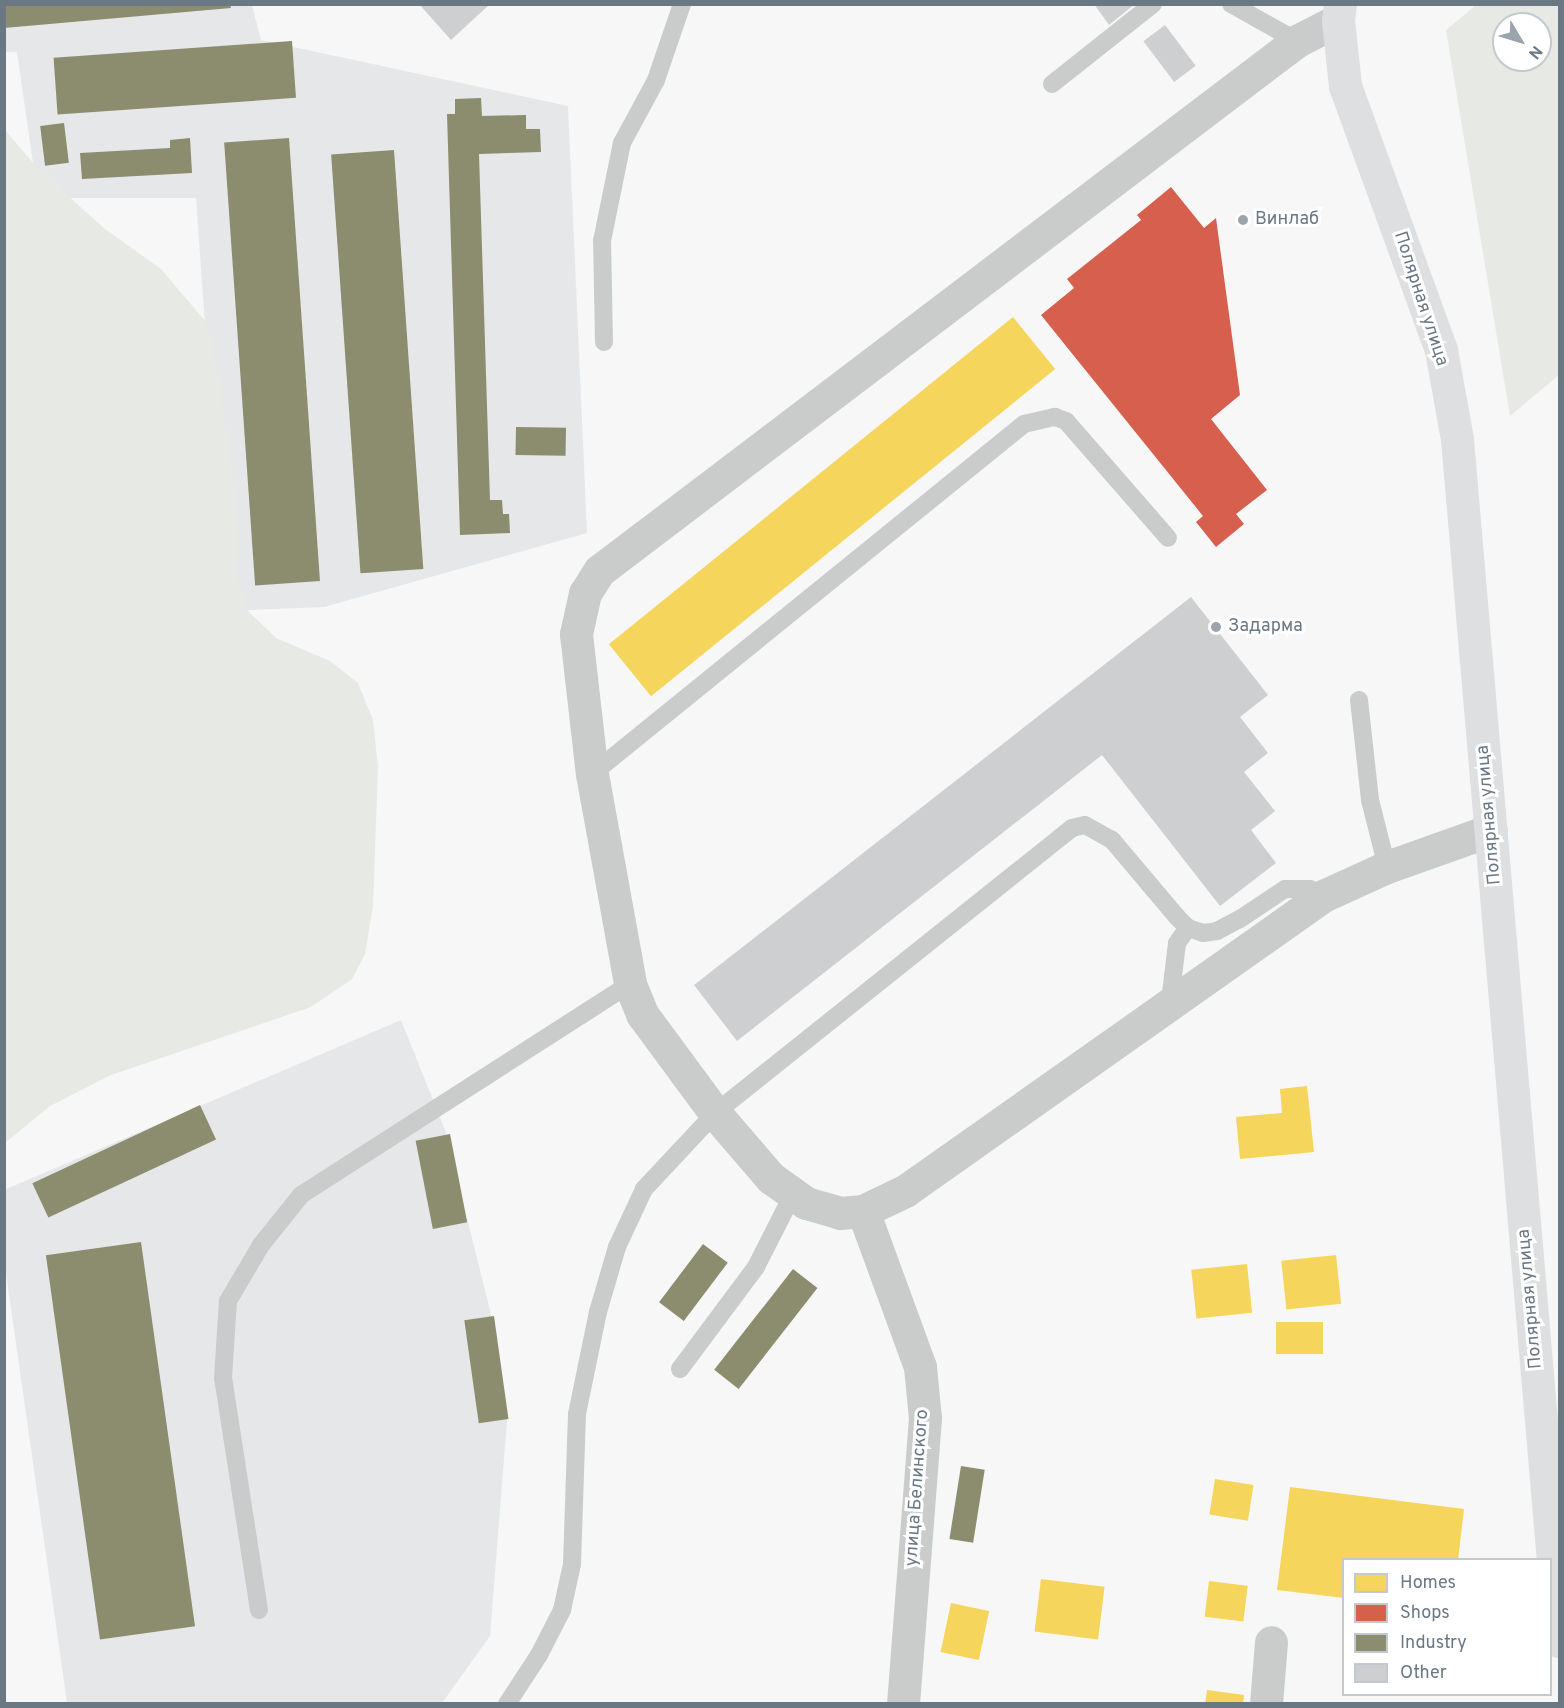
<!DOCTYPE html>
<html>
<head>
<meta charset="utf-8">
<style>
  body { margin:0 }
  #map { position:relative; width:1564px; height:1708px; overflow:hidden; background:#f7f7f7; font-family:Overpass,sans-serif }
  div>[style] { position:absolute }
  .built>* { inset:0; background:#e6e7e8 }
  .green>* { inset:0; background:#e6e9e4 }
  .homes>* { inset:0; background:#f6d55c; transform-origin:0 0 }
  .shops>* { inset:0; background:#d6604d }
  .industry>* { inset:0; background:#8c8c6e; transform-origin:0 0 }
  .building>* { inset:0; background:#cecfd0; transform-origin:0 0 }
  .lane>* { height:18px; margin:-9px; padding:0 9px; transform-origin:9px; border-radius:9px; background:#cacccc }
  .street>* { height:33px; margin:-16.5px; padding:0 16.5px; transform-origin:16.5px; border-radius:16.5px; background:#cacccc }
  .secondary>* { height:33px; margin:-16.5px; padding:0 16.5px; transform-origin:16.5px; border-radius:16.5px; background:#dedfe0 }
  .dots>* { width:16px; height:16px; translate:-50% -50%; box-sizing:border-box; border:3px solid #fff; border-radius:50% }
  span { translate:-50% -50%; white-space:nowrap; text-align:center; line-height:1.15; -webkit-text-stroke:6px #fff; paint-order:stroke }
  .poi-label { font-size:18px; color:#6a7884 }
  .left { translate:0 -50%; text-align:left }
  .street-label { font-size:18px; color:#6a7884 }
  .frame { position:absolute; inset:0; border:6px solid #6a7884; pointer-events:none }
  .legend { position:absolute; left:1342px; top:1558px; width:210px; height:138px; box-sizing:border-box; background:#fff; border:2px solid #c3c9ce; margin:0; padding:8px 10px; list-style:none; font-size:18px; color:#6a7884 }
  .legend li { display:flex; align-items:center; gap:12px; height:30px }
  .legend b { width:30px; border:2px solid #c3c9ce }
  .north { position:absolute; left:1492px; top:12px; width:60px; height:60px; box-sizing:border-box; background:#fff; border:2px solid #c3c9ce; border-radius:50%; rotate:128deg; font-size:16px; font-weight:700; line-height:24px; text-align:center; color:#6a7884 }
  .north::after { content:''; display:block; margin:auto; width:21px; height:27px; background:#9ba4ac; clip-path:polygon(50% 0,100% 100%,50% 72%,0 100%) }
</style>
</head>
<body>
<div id="map">
  <div class="built">
    <i style="clip-path:polygon(4px 5px,252px 5px,261px 40px,568px 106px,587px 533px,324px 607px,225px 611px,196px 198px,38px 198px,17px 52px,5px 52px)"></i>
    <i style="clip-path:polygon(401px 1020px,445px 1130px,491px 1314px,507px 1421px,490px 1636px,442px 1703px,67px 1703px,5px 1266px,4px 1190px)"></i>
  </div>
  <div class="green">
    <i style="clip-path:polygon(evenodd,1476px 5px,1559px 5px,1559px 375px,1510px 416px,1446px 30px,1476px 5px,1504px 24px,1540px 24px,1540px 60px,1504px 60px,1504px 24px)"></i>
    <i style="clip-path:polygon(5px 130px,39px 170px,105px 229px,161px 269px,206px 322px,220px 387px,236px 506px,238px 583px,247px 610px,276px 638px,330px 661px,358px 683px,373px 720px,378px 767px,373px 906px,365px 954px,352px 979px,311px 1007px,111px 1075px,50px 1106px,5px 1143px)"></i>
  </div>
  <div class="homes">
    <i style="left:1013px;top:317px;width:67px;height:520px;rotate:51deg"></i>
    <i style="clip-path:polygon(1307px 1086px,1314px 1152px,1240px 1159px,1236px 1117px,1282px 1113px,1280px 1089px)"></i>
    <i style="left:1336px;top:1255px;width:49px;height:55px;rotate:84deg"></i>
    <i style="left:1247px;top:1264px;width:49px;height:56px;rotate:84deg"></i>
    <i style="left:1276px;top:1322px;width:47px;height:32px"></i>
    <i style="left:1215px;top:1479px;width:39px;height:36px;rotate:9deg"></i>
    <i style="clip-path:polygon(1290px 1487px,1464px 1509px,1458px 1560px,1344px 1560px,1344px 1598px,1277px 1590px)"></i>
    <i style="left:1041px;top:1579px;width:64px;height:53px;rotate:7deg"></i>
    <i style="left:1209px;top:1581px;width:39px;height:36px;rotate:7deg"></i>
    <i style="left:951px;top:1603px;width:39px;height:50px;rotate:12deg"></i>
    <i style="clip-path:polygon(1207px 1690px,1244px 1695px,1243px 1704px,1205px 1704px)"></i>
  </div>
  <div class="shops">
    <i style="clip-path:polygon(1171px 187px,1204px 228px,1216px 218px,1240px 395px,1211px 419px,1267px 490px,1236px 514px,1244px 524px,1216px 547px,1196px 522px,1203px 516px,1041px 315px,1074px 288px,1067px 279px,1141px 220px,1137px 215px)"></i>
  </div>
  <div class="industry">
    <i style="clip-path:polygon(4px 4px,230px 4px,231px 8px,4px 28px)"></i>
    <i style="left:292px;top:41px;width:57px;height:239px;rotate:86deg"></i>
    <i style="clip-path:polygon(481px 98px,482px 116px,526px 115px,526px 129px,540px 129px,541px 152px,479px 154px,490px 500px,502px 500px,503px 514px,509px 514px,510px 533px,460px 535px,447px 114px,455px 114px,455px 99px)"></i>
    <i style="left:64px;top:123px;width:40px;height:24px;rotate:83deg"></i>
    <i style="clip-path:polygon(190px 138px,192px 173px,82px 179px,80px 153px,170px 148px,170px 140px)"></i>
    <i style="left:289px;top:138px;width:444px;height:65px;rotate:86deg"></i>
    <i style="left:394px;top:150px;width:420px;height:63px;rotate:86deg"></i>
    <i style="left:516px;top:427px;width:50px;height:28px;rotate:1deg"></i>
    <i style="left:200px;top:1105px;width:38px;height:185px;rotate:65deg"></i>
    <i style="left:450px;top:1134px;width:90px;height:35px;rotate:79deg"></i>
    <i style="left:141px;top:1242px;width:388px;height:96px;rotate:82deg"></i>
    <i style="left:703px;top:1244px;width:31px;height:73px;rotate:37deg"></i>
    <i style="left:793px;top:1269px;width:31px;height:128px;rotate:38deg"></i>
    <i style="left:494px;top:1316px;width:104px;height:30px;rotate:82deg"></i>
    <i style="left:961px;top:1466px;width:24px;height:74px;rotate:9deg"></i>
  </div>
  <div class="building">
    <i style="clip-path:polygon(419px 4px,490px 4px,451px 40px)"></i>
    <i style="clip-path:polygon(1094px 4px,1135px 4px,1109px 25px)"></i>
    <i style="left:1165px;top:25px;width:51px;height:27px;rotate:53deg"></i>
    <i style="clip-path:polygon(1191px 597px,1268px 695px,1240px 717px,1268px 753px,1244px 772px,1275px 811px,1251px 830px,1276px 863px,1220px 906px,1102px 755px,737px 1041px,694px 985px)"></i>
  </div>
  <div class="lane">
    <i style="left:1231px;top:4px;width:76px;rotate:29.3deg"></i>
    <i style="left:1052px;top:84px;width:129px;rotate:-38.4deg"></i>
    <i style="left:604px;top:342px;width:101px;rotate:-91.1deg"></i>
    <i style="left:602px;top:241px;width:100px;rotate:-78.5deg"></i>
    <i style="left:622px;top:143px;width:72px;rotate:-61.6deg"></i>
    <i style="left:656px;top:80px;width:80px;rotate:-71.1deg"></i>
    <i style="left:1359px;top:700px;width:101px;rotate:83.7deg"></i>
    <i style="left:1370px;top:800px;width:69px;rotate:75.8deg"></i>
    <i style="left:592px;top:774px;width:556px;rotate:-39.01deg"></i>
    <i style="left:1024px;top:424px;width:32px;rotate:-13deg"></i>
    <i style="left:1055px;top:417px;width:12px;rotate:20deg"></i>
    <i style="left:1066px;top:421px;width:155px;rotate:48.9deg"></i>
    <i style="left:1170px;top:1001px;width:58px;rotate:-83.1deg"></i>
    <i style="left:1177px;top:943px;width:19px;rotate:-54deg"></i>
    <i style="left:680px;top:1369px;width:127px;rotate:-53.3deg"></i>
    <i style="left:756px;top:1267px;width:82px;rotate:-63.1deg"></i>
    <i style="left:259px;top:1610px;width:235px;rotate:-98.8deg"></i>
    <i style="left:223px;top:1378px;width:77px;rotate:-86.3deg"></i>
    <i style="left:228px;top:1301px;width:65px;rotate:-59.5deg"></i>
    <i style="left:261px;top:1245px;width:64px;rotate:-51.3deg"></i>
    <i style="left:301px;top:1195px;width:391px;rotate:-32.7deg"></i>
    <i style="left:507px;top:1704px;width:59px;rotate:-56.9deg"></i>
    <i style="left:539px;top:1655px;width:51px;rotate:-62.9deg"></i>
    <i style="left:562px;top:1610px;width:47px;rotate:-77.7deg"></i>
    <i style="left:572px;top:1564px;width:150px;rotate:-88.1deg"></i>
    <i style="left:577px;top:1414px;width:104px;rotate:-78.4deg"></i>
    <i style="left:598px;top:1312px;width:68px;rotate:-73.7deg"></i>
    <i style="left:617px;top:1247px;width:64px;rotate:-65deg"></i>
    <i style="left:644px;top:1189px;width:104px;rotate:-46.9deg"></i>
    <i style="left:715px;top:1113px;width:457px;rotate:-38.6deg"></i>
    <i style="left:1072px;top:828px;width:13px;rotate:-13deg"></i>
    <i style="left:1085px;top:825px;width:31px;rotate:29deg"></i>
    <i style="left:1112px;top:840px;width:101px;rotate:49.8deg"></i>
    <i style="left:1177px;top:917px;width:16px;rotate:45deg"></i>
    <i style="left:1188px;top:928px;width:16px;rotate:18deg"></i>
    <i style="left:1203px;top:933px;width:14px;rotate:-8deg"></i>
    <i style="left:1217px;top:931px;width:26px;rotate:-28deg"></i>
    <i style="left:1240px;top:919px;width:54px;rotate:-33.7deg"></i>
    <i style="left:1285px;top:889px;width:25px"></i>
    <i style="left:1310px;top:889px;width:15px;rotate:28deg"></i>
  </div>
  <div class="street">
    <i style="left:1338px;top:20px;width:46px;rotate:152.9deg"></i>
    <i style="left:1297px;top:41px;width:876px;rotate:142.79deg"></i>
    <i style="left:599px;top:571px;width:26px;rotate:122deg"></i>
    <i style="left:585px;top:593px;width:42px;rotate:102.4deg"></i>
    <i style="left:576px;top:634px;width:141px;rotate:83.5deg"></i>
    <i style="left:592px;top:774px;width:213px;rotate:79.7deg"></i>
    <i style="left:630px;top:984px;width:32px;rotate:68deg"></i>
    <i style="left:642px;top:1014px;width:123px;rotate:53.6deg"></i>
    <i style="left:715px;top:1113px;width:86px;rotate:49.3deg"></i>
    <i style="left:771px;top:1178px;width:43px;rotate:35.5deg"></i>
    <i style="left:806px;top:1203px;width:35px;rotate:16deg"></i>
    <i style="left:840px;top:1213px;width:23px;rotate:-5deg"></i>
    <i style="left:863px;top:1211px;width:47px;rotate:-25.5deg"></i>
    <i style="left:905px;top:1191px;width:512px;rotate:-35.21deg"></i>
    <i style="left:1323px;top:896px;width:70px;rotate:-24.4deg"></i>
    <i style="left:1387px;top:867px;width:110px;rotate:-19.6deg"></i>
    <i style="left:863px;top:1211px;width:166px;rotate:69.9deg"></i>
    <i style="left:920px;top:1367px;width:51px;rotate:84.4deg"></i>
    <i style="left:925px;top:1418px;width:287px;rotate:94.4deg"></i>
    <i style="left:1266px;top:1704px;width:62px;rotate:-85.4deg"></i>
  </div>
  <div class="secondary">
    <i style="left:1340px;top:4px;width:16px;rotate:97deg"></i>
    <i style="left:1338px;top:20px;width:66px;rotate:83.9deg"></i>
    <i style="left:1345px;top:86px;width:281px;rotate:70deg"></i>
    <i style="left:1441px;top:350px;width:90px;rotate:79.8deg"></i>
    <i style="left:1457px;top:439px;width:1207px;rotate:85.11deg"></i>
  </div>
  <div class="dots">
    <i style="left:1243px;top:220px;background:#9ba4ac"></i>
    <i style="left:1216px;top:627px;background:#9ba4ac"></i>
  </div>
  <div class="poi-label">
    <span class="left" style="left:1255px;top:220px">Винлаб</span>
    <span class="left" style="left:1228px;top:627px">Задарма</span>
  </div>
  <div class="street-label">
    <span style="left:1420px;top:299px;rotate:72deg">Полярная улица</span>
    <span style="left:1490px;top:815px;rotate:-95deg">Полярная улица</span>
    <span style="left:1531px;top:1299px;rotate:-95deg">Полярная улица</span>
    <span style="left:918px;top:1488px;rotate:-86deg">улица Белинского</span>
  </div>
  <div class="frame"></div>
  <ul class="legend">
  <li><b style="height:16px;background:#f6d55c"></b>Homes</li>
  <li><b style="height:16px;background:#d6604d"></b>Shops</li>
  <li><b style="height:16px;background:#8c8c6e"></b>Industry</li>
  <li><b style="height:16px;background:#cecfd0"></b>Other</li>
  </ul>
  <div class="north">N</div>
</div>
</body>
</html>
